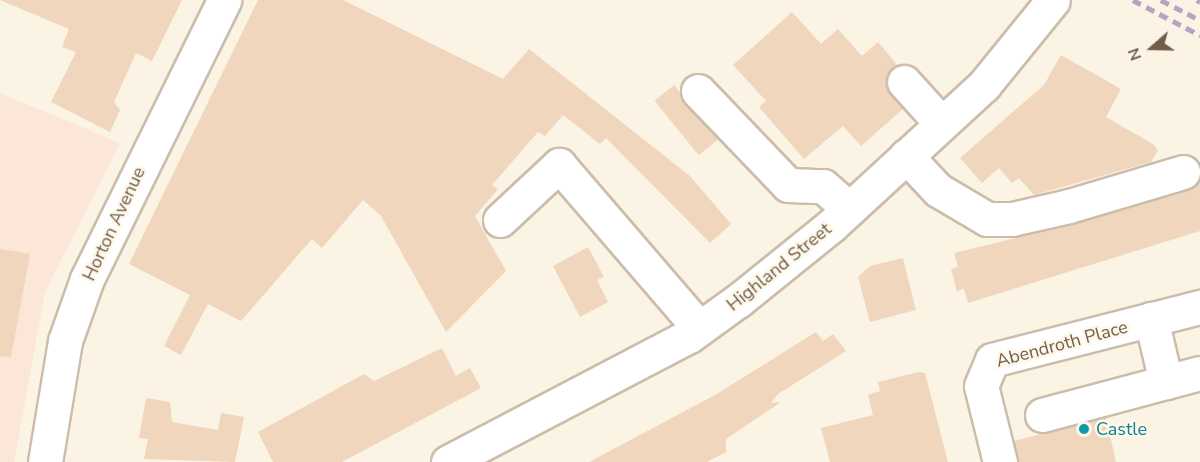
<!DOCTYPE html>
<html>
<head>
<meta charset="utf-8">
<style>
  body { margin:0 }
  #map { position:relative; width:1200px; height:462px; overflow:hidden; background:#fbf4e4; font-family:"Nunito Sans",sans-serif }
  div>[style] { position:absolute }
  .commercial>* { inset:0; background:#fbe6d8 }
  .building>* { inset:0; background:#efd6bd; transform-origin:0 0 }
  .roads { filter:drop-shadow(2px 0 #ccbdab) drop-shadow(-2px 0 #ccbdab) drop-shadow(0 2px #ccbdab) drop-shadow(0 -2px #ccbdab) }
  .minor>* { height:33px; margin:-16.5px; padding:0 16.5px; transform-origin:16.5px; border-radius:16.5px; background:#fff }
  .rail>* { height:4.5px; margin-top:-2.25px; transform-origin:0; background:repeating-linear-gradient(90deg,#b8a3c4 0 9px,transparent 0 15px) }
  .dots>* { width:16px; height:16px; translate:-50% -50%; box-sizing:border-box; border:3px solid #fef8ea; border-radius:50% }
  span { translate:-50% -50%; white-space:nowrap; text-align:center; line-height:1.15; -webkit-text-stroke:5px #fef8ea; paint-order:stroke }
  .street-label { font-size:18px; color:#725d4b }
  .culture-label { font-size:18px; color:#0d838f }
  .left { translate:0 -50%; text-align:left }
  .north { position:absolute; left:1122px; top:18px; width:60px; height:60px; -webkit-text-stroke:4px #fef8ea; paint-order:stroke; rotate:250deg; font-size:16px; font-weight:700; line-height:24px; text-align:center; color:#725d4b }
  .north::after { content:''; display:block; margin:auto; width:21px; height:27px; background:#725d4b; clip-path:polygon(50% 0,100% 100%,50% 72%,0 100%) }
</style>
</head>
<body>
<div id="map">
  <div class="commercial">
    <i style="clip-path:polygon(0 93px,120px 143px,45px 292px,14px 462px,0 462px)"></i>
  </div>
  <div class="building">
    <i style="clip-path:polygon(0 0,182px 0,152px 61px,136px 53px,114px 102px,120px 110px,110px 132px,51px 102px,76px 52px,62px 47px,69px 29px)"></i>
    <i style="clip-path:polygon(258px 0,343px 0,503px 79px,529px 49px,690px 176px,731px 224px,710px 243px,606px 138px,600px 144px,563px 115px,545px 136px,538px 132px,492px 185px,498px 189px,475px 216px,506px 271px,446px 332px,381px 216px,363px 200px,322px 248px,312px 239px,241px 321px,208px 304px,181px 355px,164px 346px,190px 295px,129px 264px)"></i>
    <i style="clip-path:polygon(792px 12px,821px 44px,838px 29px,862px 56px,878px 42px,897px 65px,886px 85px,903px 109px,861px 146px,843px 126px,804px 159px,759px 107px,766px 101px,733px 65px)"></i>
    <i style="clip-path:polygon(1061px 55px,1121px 89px,1106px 117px,1153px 144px,1158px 150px,1151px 162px,1034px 195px,1019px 178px,1012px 183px,999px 168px,982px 183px,960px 158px,1044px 85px)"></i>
    <i style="left:674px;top:85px;width:70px;height:25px;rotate:51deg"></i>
    <i style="clip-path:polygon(1200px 183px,1200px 231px,968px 303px,964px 289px,957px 291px,951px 269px,958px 267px,954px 253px,1074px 224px)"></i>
    <i style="clip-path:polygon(588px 247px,604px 277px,597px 280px,608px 302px,580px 317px,553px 266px)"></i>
    <i style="clip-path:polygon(0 249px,30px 254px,11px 357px,0 356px)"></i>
    <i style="clip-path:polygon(903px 258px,916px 310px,870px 322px,858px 277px,870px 266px)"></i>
    <i style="clip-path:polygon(816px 332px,823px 341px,833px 334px,846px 351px,778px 394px,771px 403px,781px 402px,726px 439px,726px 452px,707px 462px,589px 462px,715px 395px)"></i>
    <i style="clip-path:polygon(442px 348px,456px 376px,470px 368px,481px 388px,342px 462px,273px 462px,258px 432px,364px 374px,374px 381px)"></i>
    <i style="clip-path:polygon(918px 372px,925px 373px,948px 462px,830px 462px,821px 428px,873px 415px,868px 395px,880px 391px,878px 382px)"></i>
    <i style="clip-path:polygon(146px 398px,170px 402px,172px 422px,218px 430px,221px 413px,244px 417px,235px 462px,144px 459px,148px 439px,139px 438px)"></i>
    <i style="clip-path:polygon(1106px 417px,1116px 462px,1018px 462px,1014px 441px)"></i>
  </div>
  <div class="roads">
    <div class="minor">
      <i style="left:904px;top:82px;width:55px;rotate:47.9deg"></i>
      <i style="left:698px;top:91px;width:130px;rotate:46.2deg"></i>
      <i style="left:788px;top:185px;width:35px;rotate:2deg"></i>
      <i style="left:823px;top:186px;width:35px;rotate:41deg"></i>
      <i style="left:906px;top:156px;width:47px;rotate:46.7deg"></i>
      <i style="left:938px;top:190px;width:57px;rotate:30.6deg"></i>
      <i style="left:987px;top:219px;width:25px"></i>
      <i style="left:1012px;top:219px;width:58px;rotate:-12.8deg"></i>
      <i style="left:1069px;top:206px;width:119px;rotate:-16.6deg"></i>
      <i style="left:500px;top:220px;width:81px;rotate:-43deg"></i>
      <i style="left:559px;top:165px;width:215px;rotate:49.3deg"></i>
      <i style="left:1166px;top:382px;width:35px;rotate:-15deg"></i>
      <i style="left:1042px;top:415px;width:128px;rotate:-14.9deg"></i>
      <i style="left:1166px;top:382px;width:65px;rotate:-103.4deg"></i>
      <i style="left:45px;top:462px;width:123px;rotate:-80.6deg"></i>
      <i style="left:65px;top:341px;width:66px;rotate:-70.5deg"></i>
      <i style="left:87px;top:279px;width:311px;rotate:-63.8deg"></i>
      <i style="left:448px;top:462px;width:272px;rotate:-27.6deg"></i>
      <i style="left:689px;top:336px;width:62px;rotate:-35.8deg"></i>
      <i style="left:739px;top:300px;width:119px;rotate:-38.9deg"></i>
      <i style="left:832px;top:225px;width:207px;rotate:-42.6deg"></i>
      <i style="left:984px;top:85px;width:109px;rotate:-50.9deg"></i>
      <i style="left:1000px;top:462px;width:78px;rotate:-104deg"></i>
      <i style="left:981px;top:386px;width:28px;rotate:-67deg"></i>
      <i style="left:992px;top:360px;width:215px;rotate:-14.3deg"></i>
    </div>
  </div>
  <div class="rail">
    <i style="left:1133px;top:0;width:76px;rotate:27.6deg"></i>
    <i style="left:1161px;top:0;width:44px;rotate:27.1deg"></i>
    <i style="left:1197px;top:0;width:4px;rotate:34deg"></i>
  </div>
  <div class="dots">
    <i style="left:1084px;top:429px;background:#0f9aa8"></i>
  </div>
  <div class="street-label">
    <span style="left:114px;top:224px;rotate:-65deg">Horton Avenue</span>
    <span style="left:779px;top:267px;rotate:-39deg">Highland Street</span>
    <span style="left:1062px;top:344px;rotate:-15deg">Abendroth Place</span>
  </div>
  <div class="culture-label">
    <span class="left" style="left:1096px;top:429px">Castle</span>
  </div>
  <div class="north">N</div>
</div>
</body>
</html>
